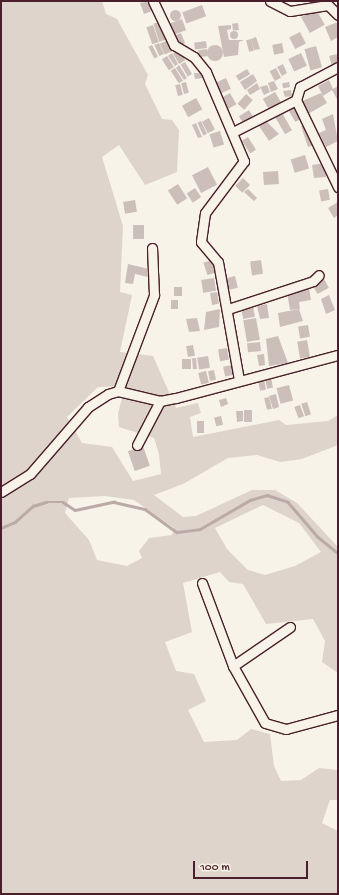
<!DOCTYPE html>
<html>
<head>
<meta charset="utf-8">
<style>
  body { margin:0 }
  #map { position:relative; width:339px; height:895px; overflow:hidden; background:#f7f3e8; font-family:"Gochi Hand",sans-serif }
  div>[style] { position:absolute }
  .green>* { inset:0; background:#ded4cc }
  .stream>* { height:2.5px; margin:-1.25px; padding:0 1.25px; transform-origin:1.25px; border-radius:1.25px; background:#bcaaa7 }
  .building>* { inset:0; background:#ccbfb9; transform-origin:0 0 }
  .round { border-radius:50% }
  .roads { filter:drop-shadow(1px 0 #4a1f2b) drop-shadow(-1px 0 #4a1f2b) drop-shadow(0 1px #4a1f2b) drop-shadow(0 -1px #4a1f2b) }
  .minor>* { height:9px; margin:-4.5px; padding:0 4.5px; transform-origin:4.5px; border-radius:4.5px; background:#f7f3e8 }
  span { translate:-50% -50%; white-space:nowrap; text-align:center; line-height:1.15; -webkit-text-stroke:3px #f7f3e8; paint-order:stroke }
  .frame { position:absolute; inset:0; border:2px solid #4a1f2b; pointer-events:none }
  .scale { position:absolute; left:193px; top:861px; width:115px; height:18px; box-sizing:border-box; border:2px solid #4a1f2b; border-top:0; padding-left:5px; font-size:12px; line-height:14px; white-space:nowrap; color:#4a1f2b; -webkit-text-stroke:3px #f7f3e8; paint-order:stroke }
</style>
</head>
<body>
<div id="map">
  <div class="green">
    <i style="clip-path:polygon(evenodd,1px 1px,102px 1px,106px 14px,117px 19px,148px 75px,145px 84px,162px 119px,172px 120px,179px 130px,177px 172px,145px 185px,119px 145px,102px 157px,123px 226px,120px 292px,132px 295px,120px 352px,153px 356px,176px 408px,198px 403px,201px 413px,190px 417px,193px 437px,279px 420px,286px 425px,328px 421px,338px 415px,338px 445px,302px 459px,280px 462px,257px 455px,228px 458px,183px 484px,154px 495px,183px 517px,196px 516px,252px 490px,275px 490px,297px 503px,338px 547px,338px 673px,322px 662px,325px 641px,313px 619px,266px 624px,243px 584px,229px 582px,220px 572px,183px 583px,192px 632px,165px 642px,176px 671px,194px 674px,206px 701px,188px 710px,204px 742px,237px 740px,251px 729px,270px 734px,274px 766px,281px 781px,301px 780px,319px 768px,338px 770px,338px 800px,330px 800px,322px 823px,338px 831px,338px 894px,1px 894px,1px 1px,125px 386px,118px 414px,119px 427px,154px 438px,159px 454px,161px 474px,133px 481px,112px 447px,82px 443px,67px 417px,98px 387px,125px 386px,1px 1px,105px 496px,134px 500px,174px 528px,172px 535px,149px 538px,139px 551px,142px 558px,127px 566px,97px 560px,89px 540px,65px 513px,69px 498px,105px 496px,1px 1px,263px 505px,299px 523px,321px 552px,295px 566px,265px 575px,248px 570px,227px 549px,215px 528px,263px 505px)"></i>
  </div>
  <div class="stream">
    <i style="left:1px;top:528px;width:15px;rotate:-23deg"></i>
    <i style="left:15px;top:522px;width:24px;rotate:-42deg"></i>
    <i style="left:33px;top:506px;width:14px;rotate:-17deg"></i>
    <i style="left:46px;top:502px;width:17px"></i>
    <i style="left:63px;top:502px;width:14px;rotate:34deg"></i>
    <i style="left:75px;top:510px;width:40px;rotate:-12deg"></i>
    <i style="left:114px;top:502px;width:32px;rotate:13deg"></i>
    <i style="left:145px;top:509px;width:39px;rotate:36deg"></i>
    <i style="left:177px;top:532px;width:23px;rotate:-7deg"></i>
    <i style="left:200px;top:529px;width:58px;rotate:-30.1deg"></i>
    <i style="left:250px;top:500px;width:18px;rotate:-16deg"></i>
    <i style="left:267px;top:495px;width:22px;rotate:18deg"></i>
    <i style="left:288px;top:502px;width:46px;rotate:49.4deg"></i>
    <i style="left:318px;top:537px;width:26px;rotate:39deg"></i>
  </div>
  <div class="building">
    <i style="clip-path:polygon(152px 1px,155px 10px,144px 14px,140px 3px)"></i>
    <i style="left:202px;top:5px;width:12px;height:21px;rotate:70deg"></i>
    <i style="left:316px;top:9px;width:18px;height:17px;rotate:61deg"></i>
    <i class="round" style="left:169.5px;top:9.5px;width:11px;height:11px"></i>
    <i style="left:182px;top:19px;width:12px;height:14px;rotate:70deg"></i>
    <i style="left:162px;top:21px;width:19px;height:9px;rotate:72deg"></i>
    <i style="clip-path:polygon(338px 22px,338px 37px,331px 41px,325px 27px)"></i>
    <i style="left:238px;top:23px;width:7px;height:6px;rotate:82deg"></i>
    <i style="left:153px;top:25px;width:18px;height:7px;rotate:71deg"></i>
    <i style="clip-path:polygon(231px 25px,231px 29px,227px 30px,229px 40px,244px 40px,239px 42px,238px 55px,224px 57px,218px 26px)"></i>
    <i class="round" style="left:230px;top:31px;width:8px;height:8px"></i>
    <i style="left:300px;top:32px;width:13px;height:12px;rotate:63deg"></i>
    <i style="left:181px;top:33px;width:11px;height:10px;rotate:68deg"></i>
    <i style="clip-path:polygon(256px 37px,260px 49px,254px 50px,251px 39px)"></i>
    <i style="left:251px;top:39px;width:12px;height:5px;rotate:76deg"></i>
    <i style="left:168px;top:40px;width:12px;height:9px;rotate:66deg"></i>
    <i style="left:206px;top:41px;width:7px;height:12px;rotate:82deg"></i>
    <i style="left:159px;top:43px;width:12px;height:5px;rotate:66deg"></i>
    <i style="left:282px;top:43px;width:10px;height:10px;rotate:79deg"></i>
    <i style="left:152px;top:45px;width:13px;height:4px;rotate:63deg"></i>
    <i class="round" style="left:207px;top:45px;width:16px;height:16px"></i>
    <i style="left:316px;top:46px;width:22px;height:12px;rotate:74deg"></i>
    <i style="left:207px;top:49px;width:7px;height:9px;rotate:82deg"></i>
    <i style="left:179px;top:50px;width:12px;height:7px;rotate:59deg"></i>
    <i style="clip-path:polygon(172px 53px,178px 64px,175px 66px,168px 56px)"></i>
    <i style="left:301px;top:53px;width:14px;height:14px;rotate:65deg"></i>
    <i style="clip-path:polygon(337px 54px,338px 64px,332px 66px,329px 56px)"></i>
    <i style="left:167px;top:56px;width:13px;height:6px;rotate:58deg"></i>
    <i style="left:185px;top:62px;width:14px;height:5px;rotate:60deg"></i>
    <i style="clip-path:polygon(283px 64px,287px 73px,282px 76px,277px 67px)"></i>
    <i style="clip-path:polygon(179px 65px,187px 78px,184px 80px,176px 68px)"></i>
    <i style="left:175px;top:68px;width:15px;height:5px;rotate:58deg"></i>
    <i style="left:276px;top:68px;width:11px;height:7px;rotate:63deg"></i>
    <i style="left:247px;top:69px;width:6px;height:13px;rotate:59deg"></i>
    <i style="clip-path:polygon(194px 73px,202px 73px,203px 78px,195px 79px)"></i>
    <i style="clip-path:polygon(253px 74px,257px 81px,245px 90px,240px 82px)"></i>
    <i style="left:226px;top:78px;width:12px;height:12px;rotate:66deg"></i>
    <i style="clip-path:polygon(329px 80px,333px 89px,338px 86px,338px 101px,332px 90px,323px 96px,318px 86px)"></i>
    <i style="clip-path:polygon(274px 81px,278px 89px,271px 92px,268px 83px)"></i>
    <i style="left:186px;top:82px;width:11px;height:5px;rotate:75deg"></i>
    <i style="left:289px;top:82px;width:5px;height:7px;rotate:79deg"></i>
    <i style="clip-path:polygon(257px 83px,260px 89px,250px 95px,247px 90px)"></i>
    <i style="left:180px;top:84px;width:11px;height:5px;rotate:75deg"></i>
    <i style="clip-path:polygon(267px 85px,270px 92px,264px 95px,260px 87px)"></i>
    <i style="clip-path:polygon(291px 90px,292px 96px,285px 97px,283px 91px)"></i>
    <i style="left:275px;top:92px;width:14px;height:14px;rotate:60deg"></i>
    <i style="left:230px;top:93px;width:13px;height:13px;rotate:61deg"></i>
    <i style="clip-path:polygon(321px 93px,327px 103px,308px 114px,300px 102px)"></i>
    <i style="left:246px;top:94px;width:9px;height:13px;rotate:41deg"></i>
    <i style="left:196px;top:98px;width:13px;height:16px;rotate:61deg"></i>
    <i style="left:297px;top:105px;width:14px;height:10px;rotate:60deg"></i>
    <i style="left:249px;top:110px;width:9px;height:12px;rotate:58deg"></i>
    <i style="left:282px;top:113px;width:20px;height:8px;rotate:60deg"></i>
    <i style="clip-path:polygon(333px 114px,338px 141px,326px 147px,319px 133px,326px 130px,322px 119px)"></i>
    <i style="left:209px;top:118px;width:13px;height:8px;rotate:63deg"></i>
    <i style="left:201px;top:121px;width:14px;height:4px;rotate:65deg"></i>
    <i style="clip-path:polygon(266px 121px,279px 134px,269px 141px,259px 126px)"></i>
    <i style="clip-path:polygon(196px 123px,202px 137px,198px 138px,192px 125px)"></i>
    <i style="clip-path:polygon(306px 124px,314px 145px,308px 147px,301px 126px)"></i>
    <i style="left:220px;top:131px;width:14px;height:11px;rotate:73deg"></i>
    <i style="left:248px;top:137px;width:15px;height:7px;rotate:58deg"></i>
    <i style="left:305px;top:155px;width:14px;height:15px;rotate:73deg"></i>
    <i style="clip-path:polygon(325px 163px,326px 177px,314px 178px,312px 165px)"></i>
    <i style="left:208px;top:167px;width:20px;height:18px;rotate:63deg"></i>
    <i style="left:278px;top:171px;width:13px;height:15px;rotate:86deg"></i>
    <i style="left:243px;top:178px;width:10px;height:11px;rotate:45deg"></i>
    <i style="left:178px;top:184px;width:17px;height:12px;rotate:57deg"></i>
    <i style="left:195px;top:188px;width:11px;height:10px;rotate:56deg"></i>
    <i style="clip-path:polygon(248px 189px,257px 198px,254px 201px,244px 192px)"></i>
    <i style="left:328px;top:189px;width:11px;height:9px;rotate:80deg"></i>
    <i style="left:135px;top:200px;width:12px;height:12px;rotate:81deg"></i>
    <i style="clip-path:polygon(338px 202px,338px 215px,334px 218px,328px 208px)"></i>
    <i style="left:133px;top:225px;width:11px;height:14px"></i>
    <i style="left:212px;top:260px;width:13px;height:9px;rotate:72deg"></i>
    <i style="left:261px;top:260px;width:14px;height:11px;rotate:82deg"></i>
    <i style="clip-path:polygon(128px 264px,149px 269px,148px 277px,135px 274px,133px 284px,125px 283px)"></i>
    <i style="left:235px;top:276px;width:12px;height:11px;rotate:76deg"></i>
    <i style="left:214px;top:278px;width:13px;height:13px;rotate:81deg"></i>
    <i style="left:324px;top:279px;width:10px;height:13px;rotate:61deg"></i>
    <i style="left:174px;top:287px;width:8px;height:9px"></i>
    <i style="clip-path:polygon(309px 288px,311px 300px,299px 302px,300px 309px,290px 310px,287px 292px)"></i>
    <i style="left:217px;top:292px;width:12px;height:7px;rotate:81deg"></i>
    <i style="clip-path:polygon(329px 295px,335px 310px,326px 314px,321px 299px)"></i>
    <i style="left:171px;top:300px;width:7px;height:9px"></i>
    <i style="clip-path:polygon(267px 304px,269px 318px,260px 319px,257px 306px)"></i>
    <i style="left:253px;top:306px;width:11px;height:12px;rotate:80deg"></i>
    <i style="clip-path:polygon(220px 309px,219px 327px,204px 330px,206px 312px)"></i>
    <i style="clip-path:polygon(299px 309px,303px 321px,280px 327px,278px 313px)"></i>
    <i style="clip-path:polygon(197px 318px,200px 331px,189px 332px,186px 319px)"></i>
    <i style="left:256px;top:318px;width:22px;height:13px;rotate:80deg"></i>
    <i style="left:308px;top:325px;width:12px;height:10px;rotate:81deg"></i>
    <i style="clip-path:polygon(278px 336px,288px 363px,269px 366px,266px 339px)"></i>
    <i style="left:307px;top:340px;width:17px;height:10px;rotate:80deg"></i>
    <i style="left:260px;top:342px;width:9px;height:13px;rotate:84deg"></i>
    <i style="left:193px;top:345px;width:11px;height:7px;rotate:80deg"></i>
    <i style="left:227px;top:348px;width:12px;height:9px;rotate:81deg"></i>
    <i style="clip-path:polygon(264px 354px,265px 365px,259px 366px,257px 355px)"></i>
    <i style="left:208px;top:356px;width:12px;height:11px;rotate:81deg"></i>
    <i style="left:196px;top:358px;width:11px;height:4px;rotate:85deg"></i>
    <i style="left:191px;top:359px;width:10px;height:9px;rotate:90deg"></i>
    <i style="left:232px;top:365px;width:10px;height:9px;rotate:79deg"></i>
    <i style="left:214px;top:370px;width:10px;height:6px;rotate:79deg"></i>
    <i style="left:206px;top:371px;width:12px;height:8px;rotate:76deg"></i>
    <i style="left:271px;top:376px;width:12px;height:6px;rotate:81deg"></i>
    <i style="left:264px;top:378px;width:12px;height:6px;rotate:81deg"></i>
    <i style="left:289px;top:385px;width:16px;height:13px;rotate:75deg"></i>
    <i style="clip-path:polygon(276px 394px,279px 407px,273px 409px,269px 396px)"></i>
    <i style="left:269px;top:397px;width:12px;height:5px;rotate:76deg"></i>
    <i style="clip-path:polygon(226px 398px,228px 404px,221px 407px,219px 400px)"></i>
    <i style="left:307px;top:402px;width:13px;height:6px;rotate:72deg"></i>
    <i style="left:300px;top:405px;width:12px;height:6px;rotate:70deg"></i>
    <i style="left:244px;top:410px;width:8px;height:12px"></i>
    <i style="clip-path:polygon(236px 411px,243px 411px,243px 421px,237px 422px)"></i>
    <i style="left:221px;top:416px;width:9px;height:7px;rotate:77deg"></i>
    <i style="left:197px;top:421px;width:7px;height:12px"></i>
    <i style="left:143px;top:446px;width:21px;height:16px;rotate:71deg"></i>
  </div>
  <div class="roads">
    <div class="minor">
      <i style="left:153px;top:1px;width:49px;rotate:64.5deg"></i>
      <i style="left:174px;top:45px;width:23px;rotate:31deg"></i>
      <i style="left:194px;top:57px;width:19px;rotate:51deg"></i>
      <i style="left:206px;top:72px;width:97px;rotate:66.9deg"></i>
      <i style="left:244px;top:161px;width:65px;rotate:126.9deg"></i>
      <i style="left:205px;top:213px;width:29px;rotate:98deg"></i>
      <i style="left:201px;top:242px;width:26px;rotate:50deg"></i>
      <i style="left:218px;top:262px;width:120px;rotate:79.9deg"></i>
      <i style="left:270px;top:1px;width:22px;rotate:27deg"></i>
      <i style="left:290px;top:11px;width:38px;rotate:-9deg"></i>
      <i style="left:328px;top:5px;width:14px;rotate:45deg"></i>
      <i style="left:296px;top:100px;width:97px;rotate:64.2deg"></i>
      <i style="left:233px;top:132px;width:71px;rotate:-26.9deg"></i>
      <i style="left:296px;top:100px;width:14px;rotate:-73deg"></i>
      <i style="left:300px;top:87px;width:43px;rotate:-27.8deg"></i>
      <i style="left:228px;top:309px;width:89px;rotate:-18.2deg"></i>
      <i style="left:313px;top:281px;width:8px;rotate:-45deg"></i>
      <i style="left:118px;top:391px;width:103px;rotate:-69.4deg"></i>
      <i style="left:154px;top:295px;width:47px;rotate:-92.4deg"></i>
      <i style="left:137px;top:445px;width:50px;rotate:-62.4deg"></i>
      <i style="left:1px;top:492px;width:34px;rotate:-32deg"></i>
      <i style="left:30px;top:474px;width:89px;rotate:-49.1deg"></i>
      <i style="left:88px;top:407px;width:24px;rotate:-33deg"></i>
      <i style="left:108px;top:394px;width:10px;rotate:-17deg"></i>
      <i style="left:118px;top:391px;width:43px;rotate:13.4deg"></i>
      <i style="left:160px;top:401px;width:16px;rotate:-11deg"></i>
      <i style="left:176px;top:398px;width:168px;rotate:-14.9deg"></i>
      <i style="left:202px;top:583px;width:89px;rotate:69.5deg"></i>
      <i style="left:233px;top:666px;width:65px;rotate:60.7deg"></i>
      <i style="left:265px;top:723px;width:22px;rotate:16deg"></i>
      <i style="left:286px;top:729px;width:54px;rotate:-15.1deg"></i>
      <i style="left:233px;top:666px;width:69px;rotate:-34.4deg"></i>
    </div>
  </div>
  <div class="frame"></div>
  <div class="scale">100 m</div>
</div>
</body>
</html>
